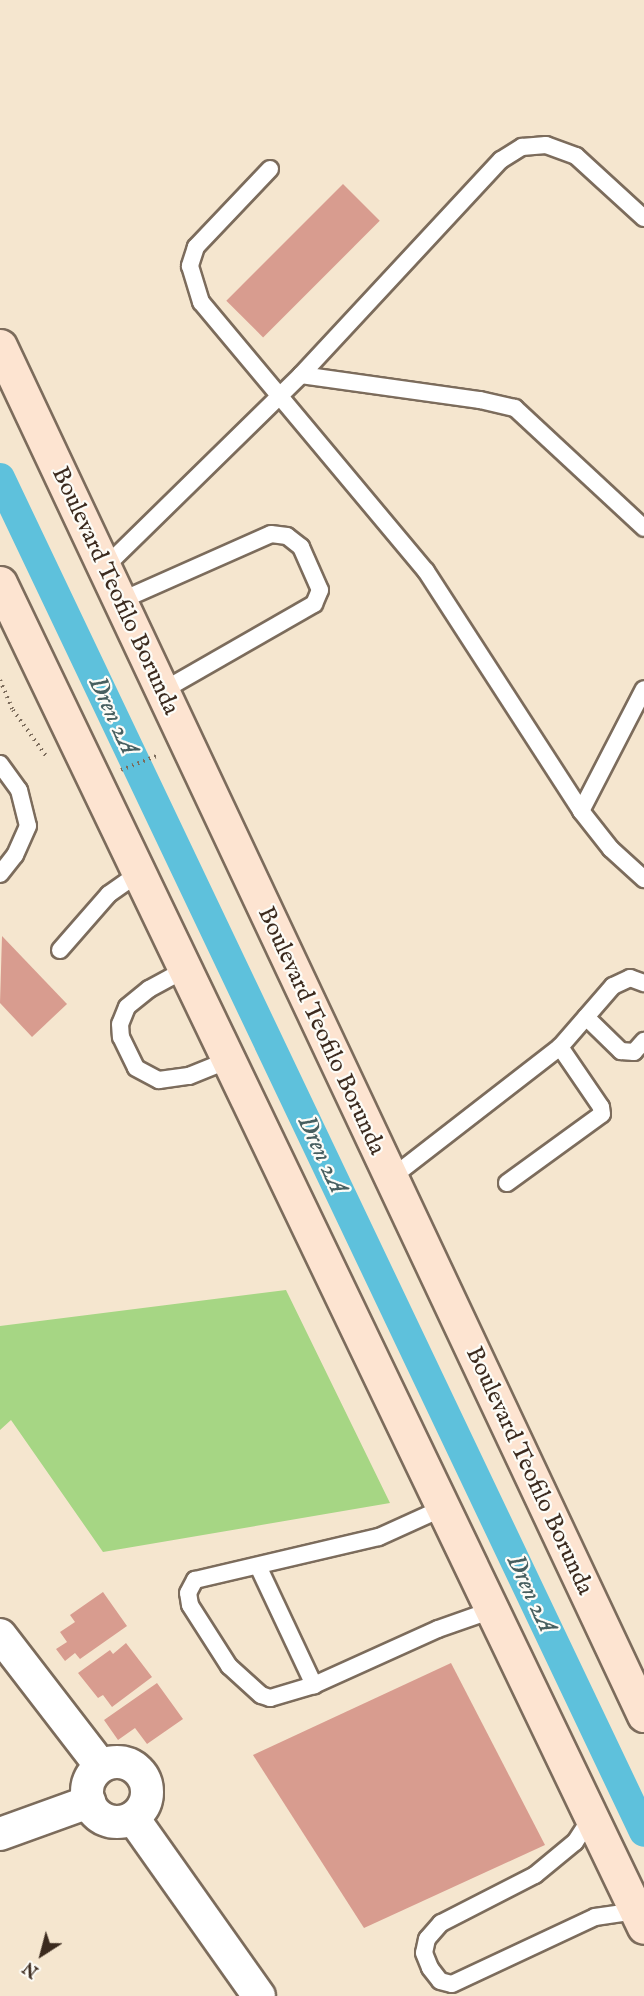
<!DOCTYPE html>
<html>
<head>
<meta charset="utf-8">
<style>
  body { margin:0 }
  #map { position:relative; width:644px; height:1996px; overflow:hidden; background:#f5e6cf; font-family:"IM FELL English",serif }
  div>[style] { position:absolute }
  .green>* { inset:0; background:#a6d684 }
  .canal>* { height:30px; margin:-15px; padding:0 15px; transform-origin:15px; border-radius:15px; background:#5ec1dc }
  .building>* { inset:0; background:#d89c8f; transform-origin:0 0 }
  .path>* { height:4px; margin-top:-2px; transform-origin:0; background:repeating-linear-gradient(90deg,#7c6c5c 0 1.5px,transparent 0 6px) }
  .roads { filter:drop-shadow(2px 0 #7c6c5c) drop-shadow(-2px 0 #7c6c5c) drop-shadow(0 2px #7c6c5c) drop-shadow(0 -2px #7c6c5c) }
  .service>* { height:16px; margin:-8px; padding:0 8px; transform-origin:8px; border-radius:8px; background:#fff }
  .minor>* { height:32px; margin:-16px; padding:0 16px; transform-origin:16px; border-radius:16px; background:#fff }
  .minor>.ring { margin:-16px; padding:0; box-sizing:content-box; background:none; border:32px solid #fff; border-radius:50% }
  .secondary>* { height:33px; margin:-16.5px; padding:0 16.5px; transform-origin:16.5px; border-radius:16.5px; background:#fde4d1 }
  span { translate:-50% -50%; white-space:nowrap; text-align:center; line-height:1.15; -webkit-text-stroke:4.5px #fdfcf7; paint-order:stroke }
  .street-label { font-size:24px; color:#3b2a1e }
  .water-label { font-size:26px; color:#475f60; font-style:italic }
  .north { position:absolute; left:12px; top:1924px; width:60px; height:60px; -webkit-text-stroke:4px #fdfcf7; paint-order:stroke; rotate:216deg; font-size:16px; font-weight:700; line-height:24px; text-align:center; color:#3b2a1e }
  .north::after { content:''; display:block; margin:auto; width:21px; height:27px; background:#3b2a1e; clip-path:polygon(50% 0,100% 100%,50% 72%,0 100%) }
</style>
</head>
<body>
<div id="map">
  <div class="green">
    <i style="clip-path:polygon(286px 1290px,390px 1503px,103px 1552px,11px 1420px,0 1430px,0 1326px)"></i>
  </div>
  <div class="canal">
    <i style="left:0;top:478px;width:1499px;rotate:64.56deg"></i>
  </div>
  <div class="building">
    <i style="left:343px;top:184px;width:52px;height:165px;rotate:45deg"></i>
    <i style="clip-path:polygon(2px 936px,67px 1004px,32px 1037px,0 1003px)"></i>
    <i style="clip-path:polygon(103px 1592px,127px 1626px,80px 1659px,75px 1653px,65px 1661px,56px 1649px,67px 1642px,60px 1632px,75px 1622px,70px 1615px)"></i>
    <i style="clip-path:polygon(126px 1643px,152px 1677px,112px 1707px,103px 1695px,98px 1698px,78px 1673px,110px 1650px,113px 1654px)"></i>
    <i style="clip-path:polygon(451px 1663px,545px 1845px,364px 1928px,253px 1755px)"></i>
    <i style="clip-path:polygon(157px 1683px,183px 1719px,147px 1744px,135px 1728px,118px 1740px,104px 1720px)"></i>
  </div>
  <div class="path">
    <i style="left:0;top:680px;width:33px;rotate:67deg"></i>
    <i style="left:13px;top:710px;width:57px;rotate:54.3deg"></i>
    <i style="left:121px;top:770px;width:41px;rotate:-21.5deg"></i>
  </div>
  <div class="roads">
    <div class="service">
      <i style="left:270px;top:169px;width:108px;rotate:133.5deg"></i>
      <i style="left:196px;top:247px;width:20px;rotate:108deg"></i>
      <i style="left:190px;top:266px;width:38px;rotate:73deg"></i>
      <i style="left:201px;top:302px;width:351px;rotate:50.1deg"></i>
      <i style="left:426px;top:571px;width:286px;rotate:57.1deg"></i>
      <i style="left:581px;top:811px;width:48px;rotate:51.7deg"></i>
      <i style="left:611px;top:849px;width:45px;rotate:42.3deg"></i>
      <i style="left:301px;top:375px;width:181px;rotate:8deg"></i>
      <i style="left:480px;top:400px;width:36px;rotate:13deg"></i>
      <i style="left:515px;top:408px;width:176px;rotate:42.9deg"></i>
      <i style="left:105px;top:567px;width:274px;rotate:-44.4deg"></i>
      <i style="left:301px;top:375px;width:294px;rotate:-47.1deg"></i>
      <i style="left:501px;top:160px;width:25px;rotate:-32deg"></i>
      <i style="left:522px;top:147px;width:24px;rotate:-5deg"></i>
      <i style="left:546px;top:145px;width:32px;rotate:20deg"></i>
      <i style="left:576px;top:156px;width:92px;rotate:42.4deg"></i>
      <i style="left:120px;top:601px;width:165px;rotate:-23.9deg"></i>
      <i style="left:271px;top:534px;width:16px;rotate:7deg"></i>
      <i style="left:287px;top:536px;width:18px;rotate:38deg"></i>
      <i style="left:301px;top:547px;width:47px;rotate:66.2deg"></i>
      <i style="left:320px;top:590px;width:15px;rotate:113deg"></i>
      <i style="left:314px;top:604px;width:175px;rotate:150.2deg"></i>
      <i style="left:0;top:764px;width:32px;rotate:54deg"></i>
      <i style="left:19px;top:790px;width:37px;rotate:76deg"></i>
      <i style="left:28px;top:826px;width:32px;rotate:114deg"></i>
      <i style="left:15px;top:855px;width:24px;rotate:128deg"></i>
      <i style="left:581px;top:811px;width:137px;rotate:-62.7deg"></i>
      <i style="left:60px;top:950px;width:74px;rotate:-48.8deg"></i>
      <i style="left:109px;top:894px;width:37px;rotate:-35deg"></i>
      <i style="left:186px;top:969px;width:42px;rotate:151.6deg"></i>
      <i style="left:149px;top:989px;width:28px;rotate:141deg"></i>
      <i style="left:127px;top:1007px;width:18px;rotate:112deg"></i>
      <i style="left:120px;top:1024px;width:13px;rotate:86deg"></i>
      <i style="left:121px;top:1037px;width:34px;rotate:64deg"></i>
      <i style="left:136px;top:1068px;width:26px;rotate:28deg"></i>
      <i style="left:159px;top:1080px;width:30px;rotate:-8deg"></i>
      <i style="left:189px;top:1076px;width:40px;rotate:-22deg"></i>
      <i style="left:586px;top:1017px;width:49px;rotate:44.2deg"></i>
      <i style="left:621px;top:1051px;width:13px;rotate:4deg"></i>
      <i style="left:634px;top:1052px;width:15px;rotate:-48deg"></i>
      <i style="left:391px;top:1178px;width:214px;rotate:-37.8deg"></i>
      <i style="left:560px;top:1047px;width:81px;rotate:-49deg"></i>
      <i style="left:613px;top:986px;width:19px;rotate:-25deg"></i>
      <i style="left:630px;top:978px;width:15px;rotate:20deg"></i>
      <i style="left:507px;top:1183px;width:117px;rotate:-36deg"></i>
      <i style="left:602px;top:1114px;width:7px;rotate:-98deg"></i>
      <i style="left:601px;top:1107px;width:73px;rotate:-124.3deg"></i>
      <i style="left:258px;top:1566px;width:132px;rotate:64.8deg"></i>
      <i style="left:314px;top:1685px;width:46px;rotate:163.5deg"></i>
      <i style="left:270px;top:1698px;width:9px;rotate:-162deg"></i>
      <i style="left:261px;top:1695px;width:43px;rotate:-137.8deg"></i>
      <i style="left:229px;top:1666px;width:72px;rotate:-122.6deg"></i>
      <i style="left:190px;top:1605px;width:12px;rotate:-99deg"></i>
      <i style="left:188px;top:1593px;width:15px;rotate:-62deg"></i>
      <i style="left:195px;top:1580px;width:189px;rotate:-13.2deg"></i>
      <i style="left:379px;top:1537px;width:70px;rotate:-24.4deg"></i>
      <i style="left:314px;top:1685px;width:136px;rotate:-24.3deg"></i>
      <i style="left:438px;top:1629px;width:60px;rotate:-19.3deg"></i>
      <i style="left:592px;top:1816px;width:31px;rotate:123deg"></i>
      <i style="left:575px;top:1842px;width:52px;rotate:140.5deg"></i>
      <i style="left:535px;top:1875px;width:106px;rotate:152.9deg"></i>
      <i style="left:441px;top:1923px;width:21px;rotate:131deg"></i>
      <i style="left:427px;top:1939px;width:14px;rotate:102deg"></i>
      <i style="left:424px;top:1953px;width:16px;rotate:68deg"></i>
      <i style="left:430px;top:1968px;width:16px;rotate:52deg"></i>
      <i style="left:440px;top:1981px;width:12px;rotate:14deg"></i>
      <i style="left:452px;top:1984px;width:158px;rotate:-25.1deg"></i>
      <i style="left:595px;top:1917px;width:41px;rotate:-8.3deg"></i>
    </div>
    <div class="minor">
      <i style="left:0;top:1635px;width:165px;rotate:52.4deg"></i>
      <i class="ring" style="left:87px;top:1762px;width:28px;height:28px"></i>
      <i style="left:133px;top:1818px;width:218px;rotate:54.7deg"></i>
      <i style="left:0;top:1834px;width:95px;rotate:-19.8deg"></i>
    </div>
    <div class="secondary">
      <i style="left:0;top:346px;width:1513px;rotate:64.81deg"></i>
      <i style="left:0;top:583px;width:1490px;rotate:64.4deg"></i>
    </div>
  </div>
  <div class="street-label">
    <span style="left:115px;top:591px;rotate:65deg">Boulevard Teofilo Borunda</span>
    <span style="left:321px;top:1031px;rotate:65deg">Boulevard Teofilo Borunda</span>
    <span style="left:529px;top:1471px;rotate:65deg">Boulevard Teofilo Borunda</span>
  </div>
  <div class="water-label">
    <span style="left:113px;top:716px;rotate:65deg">Dren 2A</span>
    <span style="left:322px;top:1155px;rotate:65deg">Dren 2A</span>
    <span style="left:531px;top:1594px;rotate:65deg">Dren 2A</span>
  </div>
  <div class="north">N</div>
</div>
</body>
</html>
